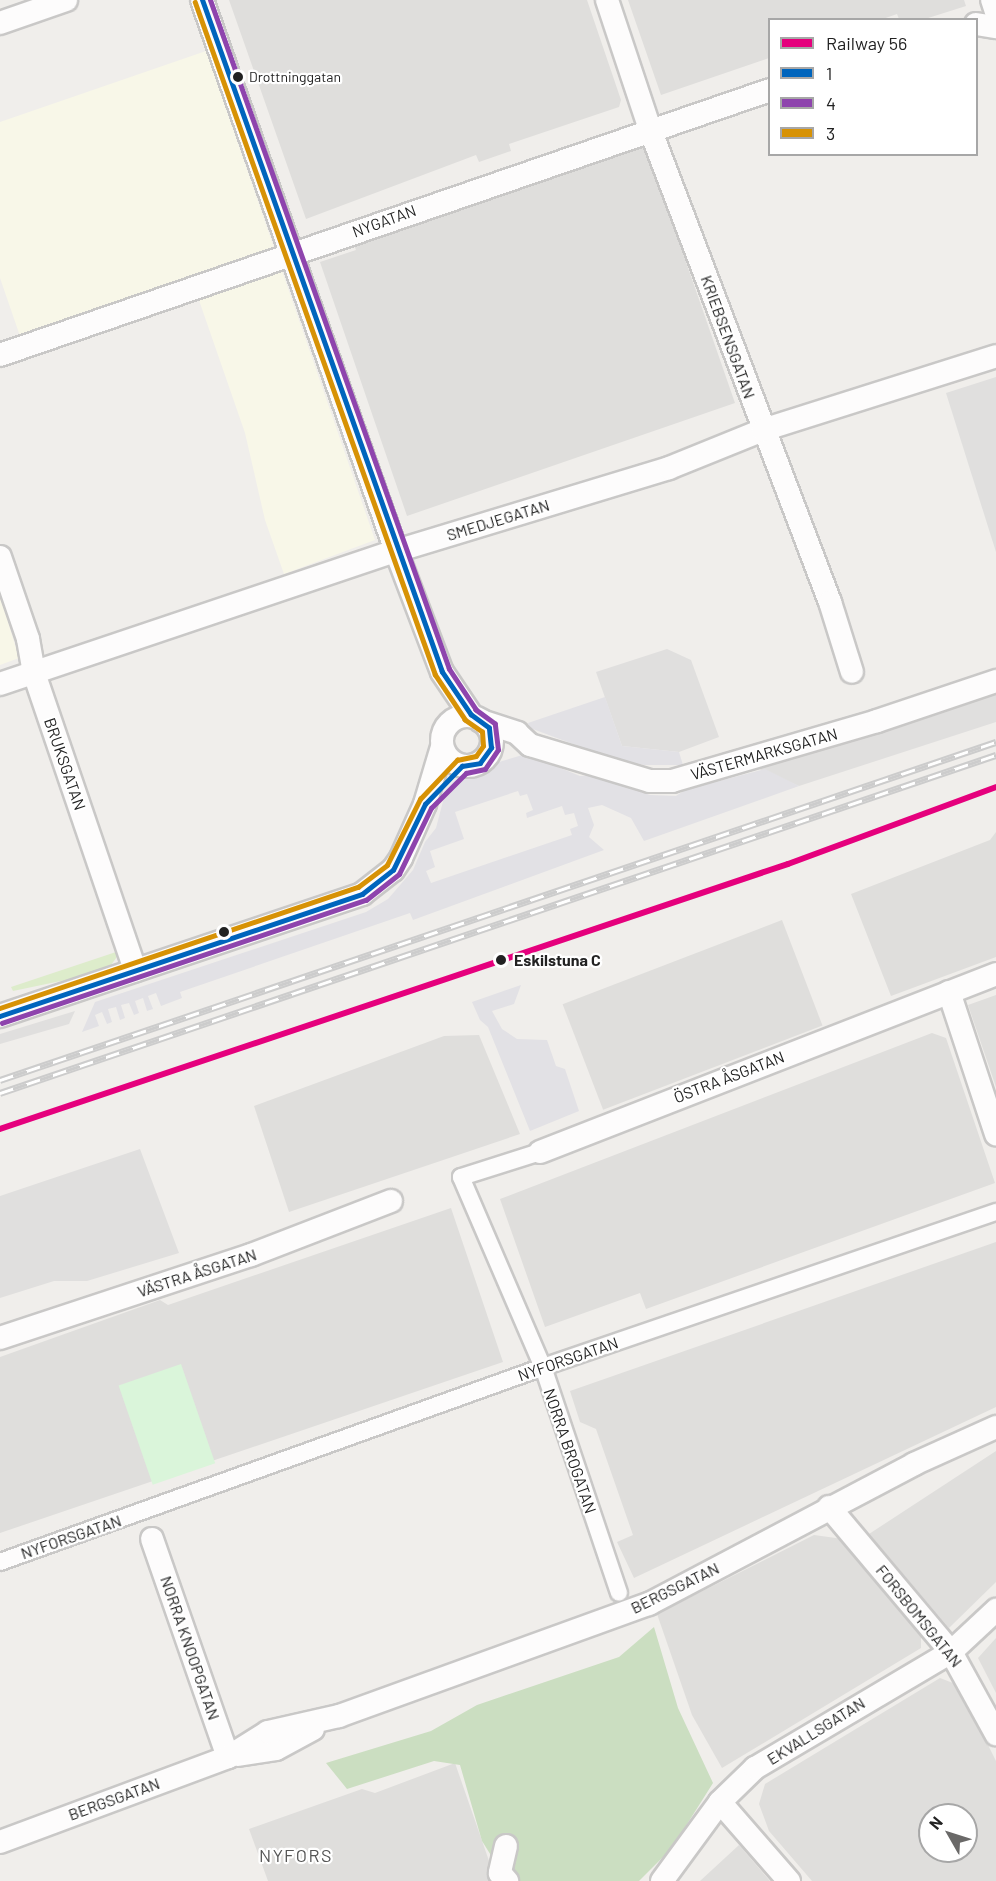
<!DOCTYPE html>
<html>
<head>
<meta charset="utf-8">
<style>
  body { margin:0 }
  #map { position:relative; width:996px; height:1881px; overflow:hidden; background:#f0eeeb; font-family:Barlow,sans-serif }
  div>[style] { position:absolute }
  .residential>* { inset:0; background:#dfdedc; transform-origin:0 0 }
  .education>* { inset:0; background:#f8f7e8 }
  .grass>* { inset:0; background:#ddeccb }
  .forest>* { inset:0; background:#cbdec1 }
  .park>* { inset:0; background:#daf5da; transform-origin:0 0 }
  .parking>* { inset:0; background:#e0dfde }
  .plaza>* { inset:0; background:#e2e1e5 }
  .roads { filter:drop-shadow(2px 0 #c9c8c7) drop-shadow(-2px 0 #c9c8c7) drop-shadow(0 2px #c9c8c7) drop-shadow(0 -2px #c9c8c7) }
  .pedestrian>* { height:16px; margin:-8px; padding:0 8px; transform-origin:8px; border-radius:8px; background:#fdfcfc }
  .minor>* { height:22px; margin:-11px; padding:0 11px; transform-origin:11px; border-radius:11px; background:#fdfcfc }
  .minor>.ring { margin:-11px; padding:0; box-sizing:content-box; background:none; border:22px solid #fdfcfc; border-radius:50% }
  .rail>* { height:7px; margin-top:-3.5px; transform-origin:0; background:repeating-linear-gradient(90deg,#fff 0 14px,#ccc 0 28px); box-sizing:border-box; border-block:2px solid #ccc }
  .bus-1>* { height:4.5px; margin:-2.25px; padding:0 2.25px; transform-origin:2.25px; border-radius:2.25px; background:#0065bd }
  .bus-2>* { height:4.5px; margin:-2.25px; padding:0 2.25px; transform-origin:2.25px; border-radius:2.25px; background:#8e44ad }
  .bus-3>* { height:4.5px; margin:-2.25px; padding:0 2.25px; transform-origin:2.25px; border-radius:2.25px; background:#d79205 }
  .rail-1>* { height:6px; margin:-3px; padding:0 3px; transform-origin:3px; border-radius:3px; background:#e5007d }
  .dots>* { width:16px; height:16px; translate:-50% -50%; box-sizing:border-box; border:3px solid #fff; border-radius:50% }
  span { translate:-50% -50%; white-space:nowrap; text-align:center; line-height:1.15; -webkit-text-stroke:4.5px #fff; paint-order:stroke }
  .bus-label { font-size:14px; color:#222 }
  .left { translate:0 -50%; text-align:left }
  .street-label { font-size:16px; color:#222 }
  .stop-label { font-size:16px; color:#222; font-weight:700 }
  .neighbourhood-label { font-size:18px; color:#555; letter-spacing:1.5px }
  .legend { position:absolute; left:768px; top:18px; width:210px; height:138px; box-sizing:border-box; background:#fff; border:2px solid #a7a7a7; margin:0; padding:8px 10px; list-style:none; font-size:18px; color:#222 }
  .legend li { display:flex; align-items:center; gap:12px; height:30px }
  .legend b { width:30px; border:2px solid #a7a7a7 }
  .north { position:absolute; left:918px; top:1803px; width:60px; height:60px; box-sizing:border-box; background:#fff; border:2px solid #a7a7a7; border-radius:50%; rotate:309deg; font-size:16px; font-weight:700; line-height:24px; text-align:center; color:#222 }
  .north::after { content:''; display:block; margin:auto; width:21px; height:27px; background:#6a6968; clip-path:polygon(50% 0,100% 100%,50% 72%,0 100%) }
</style>
</head>
<body>
<div id="map">
  <div class="residential">
    <i style="clip-path:polygon(229px 0,587px 0,621px 100px,619px 107px,509px 144px,511px 151px,479px 162px,476px 155px,306px 219px)"></i>
    <i style="clip-path:polygon(628px 0,964px 0,966px 6px,925px 19px,899px 19px,897px 14px,880px 20px,770px 20px,769px 58px,661px 95px)"></i>
    <i style="clip-path:polygon(643px 138px,735px 403px,407px 516px,320px 262px,356px 250px,353px 243px)"></i>
    <i style="clip-path:polygon(996px 832px,996px 957px,891px 996px,851px 894px,990px 840px)"></i>
    <i style="left:782px;top:920px;width:113px;height:235px;rotate:69deg"></i>
    <i style="clip-path:polygon(996px 995px,996px 1087px,968px 1005px)"></i>
    <i style="clip-path:polygon(932px 1033px,946px 1038px,995px 1183px,646px 1309px,640px 1293px,545px 1327px,500px 1199px)"></i>
    <i style="clip-path:polygon(479px 1035px,520px 1134px,289px 1212px,254px 1106px,444px 1036px)"></i>
    <i style="clip-path:polygon(451px 1208px,503px 1362px,0 1533px,0 1357px,160px 1300px,168px 1305px)"></i>
    <i style="clip-path:polygon(996px 1242px,996px 1407px,634px 1578px,617px 1542px,633px 1535px,596px 1429px,580px 1422px,570px 1391px)"></i>
    <i style="clip-path:polygon(996px 1451px,996px 1582px,949px 1628px,869px 1534px)"></i>
    <i style="clip-path:polygon(814px 1535px,843px 1539px,921px 1637px,921px 1648px,722px 1768px,692px 1715px,657px 1614px)"></i>
    <i style="clip-path:polygon(996px 1638px,996px 1693px,978px 1658px)"></i>
    <i style="clip-path:polygon(evenodd,940px 1678px,958px 1685px,996px 1761px,996px 1881px,812px 1881px,769px 1831px,759px 1804px,765px 1784px,940px 1678px,930px 1815px,966px 1815px,966px 1851px,930px 1851px,930px 1815px)"></i>
    <i style="clip-path:polygon(455px 1763px,496px 1881px,268px 1881px,249px 1829px,362px 1789px,375px 1793px)"></i>
    <i style="clip-path:polygon(739px 1845px,770px 1881px,700px 1881px)"></i>
  </div>
  <div class="education">
    <i style="clip-path:polygon(206px 51px,375px 540px,284px 574px,265px 520px,245px 433px,192px 280px,21px 339px,0 278px,0 122px)"></i>
    <i style="clip-path:polygon(0 596px,19px 658px,0 665px)"></i>
  </div>
  <div class="grass">
    <i style="clip-path:polygon(122px 950px,111px 965px,75px 978px,13px 991px,11px 987px)"></i>
  </div>
  <div class="forest">
    <i style="clip-path:polygon(654px 1627px,678px 1708px,713px 1783px,672px 1848px,639px 1881px,507px 1881px,482px 1841px,460px 1765px,434px 1761px,347px 1789px,326px 1763px,431px 1731px,477px 1705px,619px 1657px)"></i>
  </div>
  <div class="park">
    <i style="left:181px;top:1364px;width:105px;height:66px;rotate:71deg"></i>
  </div>
  <div class="parking">
    <i style="clip-path:polygon(996px 377px,996px 552px,946px 393px)"></i>
    <i style="clip-path:polygon(667px 649px,691px 660px,719px 737px,679px 752px,622px 746px,596px 672px)"></i>
    <i style="clip-path:polygon(996px 693px,996px 722px,799px 786px,759px 769px)"></i>
    <i style="clip-path:polygon(75px 1011px,69px 1024px,0 1044px,0 1034px)"></i>
    <i style="clip-path:polygon(140px 1149px,179px 1253px,87px 1281px,54px 1281px,0 1298px,0 1196px)"></i>
  </div>
  <div class="plaza">
    <i style="clip-path:polygon(605px 697px,622px 746px,679px 752px,683px 765px,644px 765px,608px 757px,530px 728px,528px 723px)"></i>
    <i style="clip-path:polygon(evenodd,526px 754px,580px 776px,593px 775px,650px 795px,676px 796px,685px 790px,765px 769px,799px 786px,644px 841px,631px 818px,602px 805px,588px 808px,594px 825px,589px 837px,604px 850px,413px 920px,410px 913px,180px 992px,182px 998px,161px 1006px,156px 993px,148px 996px,153px 1009px,147px 1011px,143px 998px,135px 1001px,139px 1013px,134px 1015px,129px 1003px,121px 1005px,125px 1018px,120px 1020px,116px 1007px,108px 1009px,112px 1022px,107px 1024px,102px 1012px,95px 1015px,99px 1026px,82px 1032px,95px 1002px,366px 912px,388px 899px,413px 870px,425px 842px,436px 828px,446px 790px,453px 782px,472px 770px,526px 754px,518px 791px,520px 796px,527px 794px,533px 810px,526px 813px,527px 818px,562px 806px,565px 815px,574px 813px,578px 826px,570px 829px,572px 835px,431px 883px,426px 871px,435px 867px,430px 851px,464px 839px,455px 812px,518px 791px)"></i>
    <i style="clip-path:polygon(521px 985px,514px 1004px,492px 1011px,502px 1029px,517px 1039px,547px 1040px,556px 1066px,565px 1069px,579px 1111px,530px 1131px,488px 1027px,480px 1020px,472px 1002px)"></i>
  </div>
  <div class="roads">
    <div class="pedestrian">
      <i style="left:989px;top:0;width:23px;rotate:72deg"></i>
      <i style="left:540px;top:1152px;width:83px;rotate:162.4deg"></i>
      <i style="left:461px;top:1177px;width:207px;rotate:66.7deg"></i>
      <i style="left:543px;top:1367px;width:238px;rotate:71.4deg"></i>
      <i style="left:0;top:1562px;width:577px;rotate:-19.75deg"></i>
      <i style="left:543px;top:1367px;width:479px;rotate:-18.9deg"></i>
    </div>
    <div class="minor">
      <i style="left:202px;top:0;width:584px;rotate:70.6deg"></i>
      <i style="left:396px;top:551px;width:129px;rotate:69.2deg"></i>
      <i style="left:442px;top:672px;width:52px;rotate:56deg"></i>
      <i style="left:607px;top:0;width:136px;rotate:71.6deg"></i>
      <i style="left:650px;top:129px;width:506px;rotate:69.17deg"></i>
      <i style="left:830px;top:602px;width:73px;rotate:72.6deg"></i>
      <i style="left:0;top:23px;width:70px;rotate:-19.2deg"></i>
      <i style="left:976px;top:24px;width:20px;rotate:9deg"></i>
      <i style="left:0;top:355px;width:814px;rotate:-18.99deg"></i>
      <i style="left:0;top:557px;width:87px;rotate:71.1deg"></i>
      <i style="left:28px;top:639px;width:35px;rotate:80deg"></i>
      <i style="left:34px;top:673px;width:314px;rotate:71.2deg"></i>
      <i style="left:0;top:684px;width:418px;rotate:-18.6deg"></i>
      <i style="left:396px;top:551px;width:285px;rotate:-16.9deg"></i>
      <i style="left:669px;top:468px;width:101px;rotate:-22deg"></i>
      <i style="left:763px;top:430px;width:244px;rotate:-17.6deg"></i>
      <i class="ring" style="left:442px;top:716px;width:28px;height:28px"></i>
      <i style="left:481px;top:721px;width:38px;rotate:18deg"></i>
      <i style="left:517px;top:733px;width:18px;rotate:43deg"></i>
      <i style="left:530px;top:745px;width:125px;rotate:16.7deg"></i>
      <i style="left:650px;top:781px;width:22px"></i>
      <i style="left:672px;top:781px;width:214px;rotate:-16.3deg"></i>
      <i style="left:877px;top:721px;width:126px;rotate:-18.6deg"></i>
      <i style="left:949px;top:992px;width:150px;rotate:71.7deg"></i>
      <i style="left:0;top:1016px;width:382px;rotate:-18.6deg"></i>
      <i style="left:362px;top:894px;width:39px;rotate:-38deg"></i>
      <i style="left:393px;top:870px;width:14px;rotate:-56deg"></i>
      <i style="left:401px;top:858px;width:59px;rotate:-66deg"></i>
      <i style="left:425px;top:804px;width:59px;rotate:-73.4deg"></i>
      <i style="left:540px;top:1152px;width:490px;rotate:-21.3deg"></i>
      <i style="left:0;top:1338px;width:264px;rotate:-18.3deg"></i>
      <i style="left:251px;top:1255px;width:150px;rotate:-21.1deg"></i>
      <i style="left:829px;top:1507px;width:189px;rotate:49.9deg"></i>
      <i style="left:951px;top:1652px;width:94px;rotate:61.2deg"></i>
      <i style="left:152px;top:1539px;width:231px;rotate:70.8deg"></i>
      <i style="left:238px;top:1755px;width:38px;rotate:-9deg"></i>
      <i style="left:276px;top:1749px;width:42px;rotate:-28.4deg"></i>
      <i style="left:720px;top:1802px;width:105px;rotate:48.9deg"></i>
      <i style="left:0;top:1842px;width:243px;rotate:-20.4deg"></i>
      <i style="left:228px;top:1757px;width:47px;rotate:-32deg"></i>
      <i style="left:268px;top:1732px;width:73px;rotate:-12.7deg"></i>
      <i style="left:339px;top:1716px;width:330px;rotate:-19.9deg"></i>
      <i style="left:649px;top:1604px;width:300px;rotate:-27.8deg"></i>
      <i style="left:914px;top:1464px;width:90px;rotate:-24.3deg"></i>
      <i style="left:506px;top:1846px;width:28px;rotate:103deg"></i>
      <i style="left:500px;top:1873px;width:11px;rotate:49deg"></i>
      <i style="left:662px;top:1881px;width:98px;rotate:-53.7deg"></i>
      <i style="left:720px;top:1802px;width:49px;rotate:-44.2deg"></i>
      <i style="left:755px;top:1768px;width:228px;rotate:-30.6deg"></i>
      <i style="left:951px;top:1652px;width:62px;rotate:-43deg"></i>
    </div>
  </div>
  <div class="rail">
    <i style="left:0;top:1080px;width:1052px;rotate:-18.75deg"></i>
    <i style="left:0;top:1093px;width:1052px;rotate:-18.75deg"></i>
  </div>
  <div class="bus-1">
    <i style="left:0;top:1016px;width:382px;rotate:-18.6deg"></i>
    <i style="left:362px;top:894px;width:39px;rotate:-38deg"></i>
    <i style="left:393px;top:870px;width:73px;rotate:-64.1deg"></i>
    <i style="left:425px;top:804px;width:53px;rotate:-45.8deg"></i>
    <i style="left:462px;top:766px;width:18px;rotate:-9deg"></i>
    <i style="left:480px;top:763px;width:19px;rotate:-54deg"></i>
    <i style="left:491px;top:748px;width:20px;rotate:-96deg"></i>
    <i style="left:489px;top:728px;width:22px;rotate:-144deg"></i>
    <i style="left:471px;top:715px;width:52px;rotate:-124deg"></i>
    <i style="left:442px;top:672px;width:714px;rotate:-109.65deg"></i>
  </div>
  <div class="bus-2">
    <i style="left:2px;top:1023px;width:384px;rotate:-18.7deg"></i>
    <i style="left:366px;top:900px;width:42px;rotate:-38.2deg"></i>
    <i style="left:399px;top:874px;width:73px;rotate:-64.1deg"></i>
    <i style="left:431px;top:808px;width:49px;rotate:-45deg"></i>
    <i style="left:466px;top:773px;width:19px;rotate:-12deg"></i>
    <i style="left:485px;top:769px;width:23px;rotate:-56deg"></i>
    <i style="left:498px;top:750px;width:26px;rotate:-97deg"></i>
    <i style="left:495px;top:724px;width:24px;rotate:-144deg"></i>
    <i style="left:476px;top:710px;width:49px;rotate:-123.4deg"></i>
    <i style="left:449px;top:669px;width:710px;rotate:-109.66deg"></i>
  </div>
  <div class="bus-3">
    <i style="left:0;top:1008px;width:378px;rotate:-18.7deg"></i>
    <i style="left:358px;top:887px;width:36px;rotate:-37deg"></i>
    <i style="left:387px;top:865px;width:74px;rotate:-63.4deg"></i>
    <i style="left:420px;top:799px;width:54px;rotate:-46.5deg"></i>
    <i style="left:457px;top:760px;width:19px;rotate:-12deg"></i>
    <i style="left:476px;top:756px;width:12px;rotate:-55deg"></i>
    <i style="left:483px;top:746px;width:14px;rotate:-94deg"></i>
    <i style="left:482px;top:732px;width:21px;rotate:-145deg"></i>
    <i style="left:465px;top:720px;width:54px;rotate:-123.7deg"></i>
    <i style="left:435px;top:675px;width:714px;rotate:-109.65deg"></i>
  </div>
  <div class="rail-1">
    <i style="left:0;top:1129px;width:831px;rotate:-18.59deg"></i>
    <i style="left:788px;top:864px;width:222px;rotate:-20.3deg"></i>
  </div>
  <div class="dots">
    <i style="left:238px;top:77px;background:#222"></i>
    <i style="left:224px;top:932px;background:#222"></i>
    <i style="left:501px;top:960px;background:#222"></i>
  </div>
  <div class="bus-label">
    <span class="left" style="left:249px;top:77px">Drottninggatan</span>
  </div>
  <div class="street-label">
    <span style="left:384px;top:221px;rotate:-20deg">NYGATAN</span>
    <span style="left:728px;top:337px;rotate:70deg">KRIEBSENSGATAN</span>
    <span style="left:498px;top:520px;rotate:-17deg">SMEDJEGATAN</span>
    <span style="left:764px;top:754px;rotate:-16deg">VÄSTERMARKSGATAN</span>
    <span style="left:65px;top:764px;rotate:71deg">BRUKSGATAN</span>
    <span style="left:729px;top:1077px;rotate:-21deg">ÖSTRA ÅSGATAN</span>
    <span style="left:197px;top:1273px;rotate:-18deg">VÄSTRA ÅSGATAN</span>
    <span style="left:568px;top:1359px;rotate:-19deg">NYFORSGATAN</span>
    <span style="left:570px;top:1451px;rotate:71deg">NORRA BROGATAN</span>
    <span style="left:71px;top:1537px;rotate:-19deg">NYFORSGATAN</span>
    <span style="left:675px;top:1588px;rotate:-26deg">BERGSGATAN</span>
    <span style="left:919px;top:1616px;rotate:51deg">FORSBOMSGATAN</span>
    <span style="left:190px;top:1648px;rotate:71deg">NORRA KNOOPGATAN</span>
    <span style="left:816px;top:1731px;rotate:-32deg">EKVALLSGATAN</span>
    <span style="left:114px;top:1799px;rotate:-20deg">BERGSGATAN</span>
  </div>
  <div class="stop-label">
    <span class="left" style="left:514px;top:960px">Eskilstuna C</span>
  </div>
  <div class="neighbourhood-label">
    <span style="left:296px;top:1855px">NYFORS</span>
  </div>
  <ul class="legend">
  <li><b style="height:8px;background:#e5007d"></b>Railway 56</li>
  <li><b style="height:8px;background:#0065bd"></b>1</li>
  <li><b style="height:8px;background:#8e44ad"></b>4</li>
  <li><b style="height:8px;background:#d79205"></b>3</li>
  </ul>
  <div class="north">N</div>
</div>
</body>
</html>
